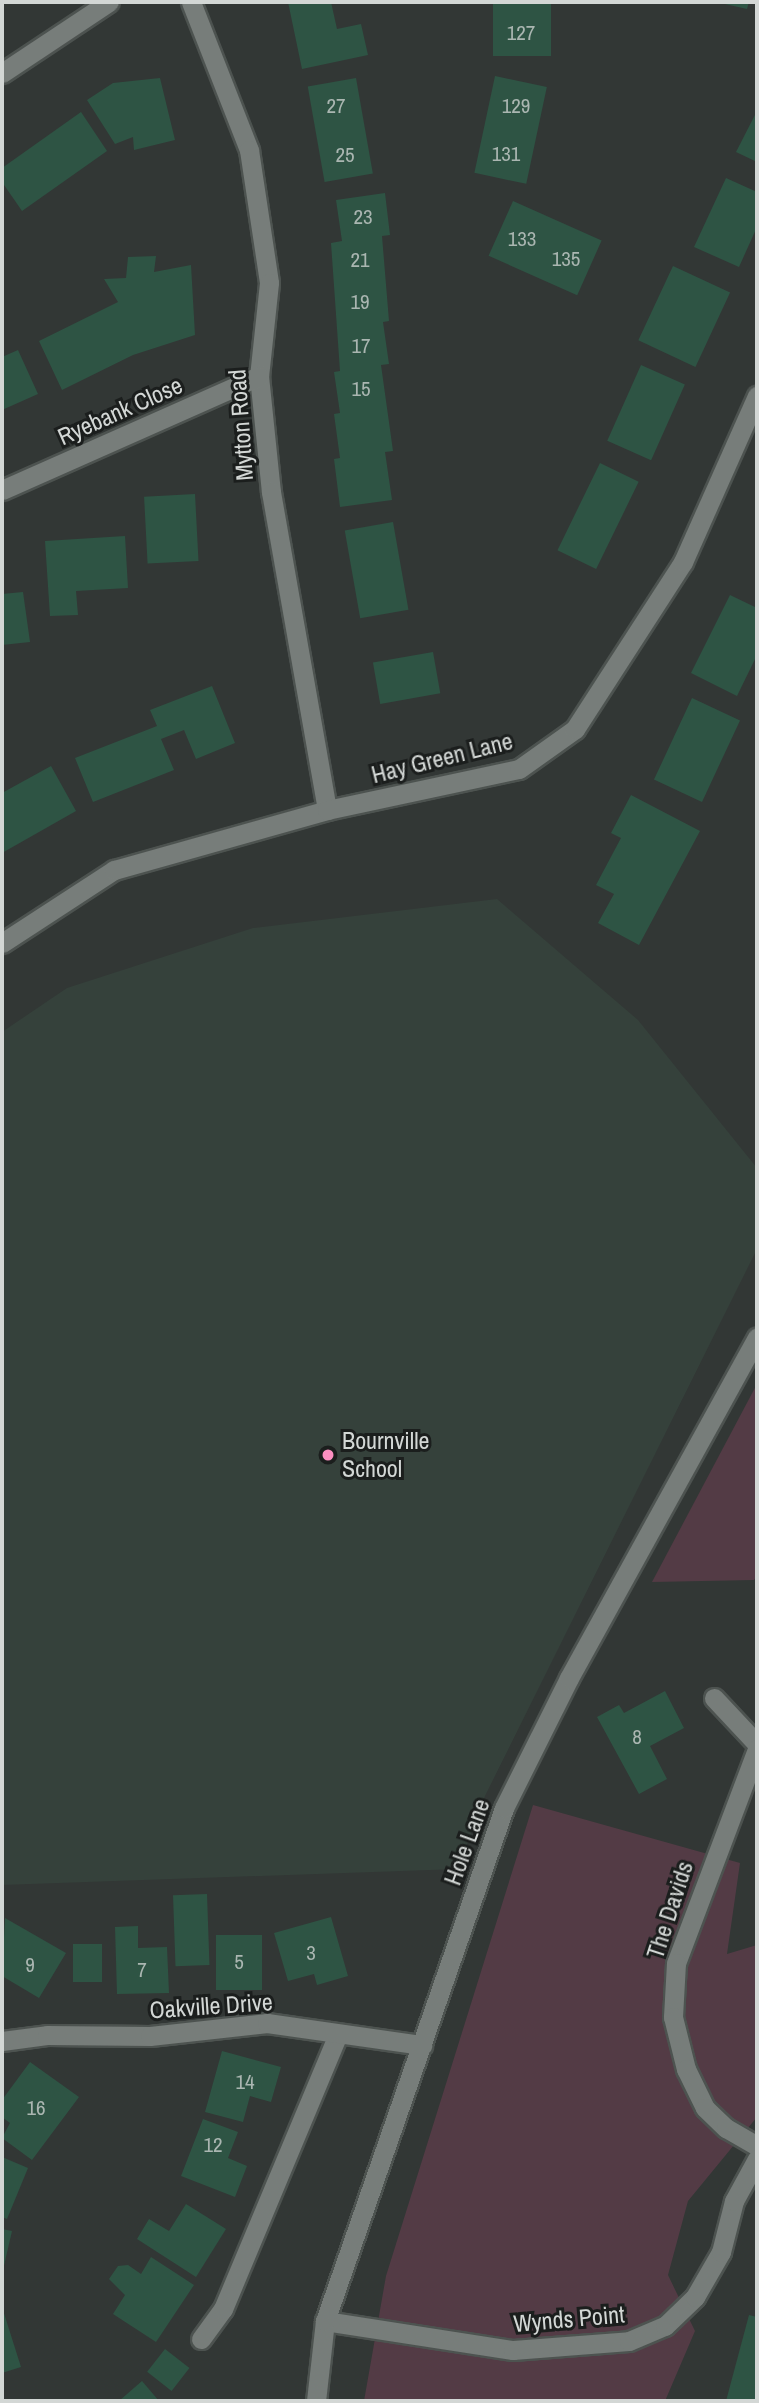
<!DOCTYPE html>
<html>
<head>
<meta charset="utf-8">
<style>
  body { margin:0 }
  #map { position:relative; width:759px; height:2403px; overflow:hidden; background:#323735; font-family:"Archivo Narrow",sans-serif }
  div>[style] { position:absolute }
  .built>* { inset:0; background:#35413b }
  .green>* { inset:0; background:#533b45 }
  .building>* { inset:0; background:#2e5444; transform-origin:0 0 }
  .roads { filter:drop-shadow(2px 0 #4d5350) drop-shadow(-2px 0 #4d5350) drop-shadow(0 2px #4d5350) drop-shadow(0 -2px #4d5350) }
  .service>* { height:19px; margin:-9.5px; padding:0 9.5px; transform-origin:9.5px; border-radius:9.5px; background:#777d7a }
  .minor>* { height:19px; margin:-9.5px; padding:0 9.5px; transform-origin:9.5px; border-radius:9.5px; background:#777d7a }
  .dots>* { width:19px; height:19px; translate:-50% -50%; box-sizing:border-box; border:4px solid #1b1e1d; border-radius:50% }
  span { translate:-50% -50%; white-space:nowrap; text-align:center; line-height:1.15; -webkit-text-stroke:6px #1b1e1d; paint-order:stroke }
  .number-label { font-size:21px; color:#aab6b1 }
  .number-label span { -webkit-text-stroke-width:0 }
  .street-label { font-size:24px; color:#d3d7d5 }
  .poi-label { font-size:24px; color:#d3d7d5 }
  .left { translate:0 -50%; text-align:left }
  .frame { position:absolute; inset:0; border:4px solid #d3d7d5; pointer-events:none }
</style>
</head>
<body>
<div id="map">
  <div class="built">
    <i style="clip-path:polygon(497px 899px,638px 1020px,757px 1168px,757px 1249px,485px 1796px,458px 1869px,2px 1885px,2px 1032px,67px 988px,253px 928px)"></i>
  </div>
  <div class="green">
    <i style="clip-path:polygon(757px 1384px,757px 1576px,754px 1580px,652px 1582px)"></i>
    <i style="clip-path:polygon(533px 1805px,740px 1863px,727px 1954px,757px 1945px,757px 2117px,688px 2201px,668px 2275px,695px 2331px,665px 2401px,364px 2401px,386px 2276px)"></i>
  </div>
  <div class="building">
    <i style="clip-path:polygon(288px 2px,331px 2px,337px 29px,361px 24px,368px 55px,302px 69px)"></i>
    <i style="left:493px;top:2px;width:58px;height:54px"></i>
    <i style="clip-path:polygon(716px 2px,749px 2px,747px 9px)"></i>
    <i style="left:495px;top:76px;width:53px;height:99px;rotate:12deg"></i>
    <i style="clip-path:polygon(160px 78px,175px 140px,134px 150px,133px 137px,115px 144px,87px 100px,113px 83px)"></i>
    <i style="left:356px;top:78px;width:97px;height:49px;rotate:80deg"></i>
    <i style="clip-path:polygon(757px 111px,757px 162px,736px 152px)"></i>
    <i style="clip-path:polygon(81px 112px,107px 151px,22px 211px,2px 182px,2px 168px)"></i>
    <i style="clip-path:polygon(726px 178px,757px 192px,757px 227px,739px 267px,694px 247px)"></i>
    <i style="clip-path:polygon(385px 193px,390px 235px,382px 236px,389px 321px,383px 322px,389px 364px,381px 365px,393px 451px,385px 452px,392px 500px,340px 507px,334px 459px,340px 458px,334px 414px,340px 413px,334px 372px,340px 371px,331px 243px,342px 241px,336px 200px)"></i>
    <i style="left:513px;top:201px;width:97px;height:60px;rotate:24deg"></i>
    <i style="clip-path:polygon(156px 256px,154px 272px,191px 265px,195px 335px,133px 355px,62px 390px,39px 341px,118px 302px,104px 279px,126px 278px,128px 257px)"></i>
    <i style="left:673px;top:266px;width:63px;height:82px;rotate:25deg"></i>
    <i style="clip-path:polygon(18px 350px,38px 394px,2px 410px,2px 357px)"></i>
    <i style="left:641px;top:365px;width:48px;height:83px;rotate:24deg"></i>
    <i style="left:600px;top:463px;width:43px;height:97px;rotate:26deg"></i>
    <i style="left:195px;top:494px;width:67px;height:51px;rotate:87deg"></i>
    <i style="left:393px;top:522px;width:89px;height:49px;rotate:80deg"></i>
    <i style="clip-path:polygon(125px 536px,128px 588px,76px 591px,78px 615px,50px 616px,45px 541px)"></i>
    <i style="clip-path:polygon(23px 592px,30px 642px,2px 645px,2px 594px)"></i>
    <i style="clip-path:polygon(730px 595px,757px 608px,757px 655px,737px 696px,691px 673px)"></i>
    <i style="left:433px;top:652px;width:42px;height:61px;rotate:80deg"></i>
    <i style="clip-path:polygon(212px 686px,235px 743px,196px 759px,184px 730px,161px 739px,174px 770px,93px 802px,75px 758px,157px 726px,150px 710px)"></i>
    <i style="left:692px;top:698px;width:53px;height:90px;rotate:25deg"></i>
    <i style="clip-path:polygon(51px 766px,76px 811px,2px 853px,2px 793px)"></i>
    <i style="clip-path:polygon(631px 795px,700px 831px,639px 945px,598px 923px,614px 894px,596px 885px,621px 838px,611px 833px)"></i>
    <i style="clip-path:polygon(665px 1691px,684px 1728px,650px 1746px,667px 1779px,639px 1794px,597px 1717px,619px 1705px,624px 1713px)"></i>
    <i style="left:207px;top:1894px;width:71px;height:34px;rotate:88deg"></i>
    <i style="clip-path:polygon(331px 1917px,348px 1976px,317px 1985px,314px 1974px,288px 1981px,274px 1933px)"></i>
    <i style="clip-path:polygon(5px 1918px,66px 1953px,39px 1998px,2px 1976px)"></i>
    <i style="clip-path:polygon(138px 1926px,138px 1948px,167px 1947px,169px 1993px,117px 1994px,115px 1927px)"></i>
    <i style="left:216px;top:1935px;width:46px;height:55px"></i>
    <i style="left:73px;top:1944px;width:29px;height:38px"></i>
    <i style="clip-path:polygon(222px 2051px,281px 2067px,271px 2102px,250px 2096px,243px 2122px,205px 2112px)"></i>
    <i style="clip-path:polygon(30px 2062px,79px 2097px,32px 2160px,2px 2138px,10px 2123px,2px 2117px,2px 2100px)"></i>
    <i style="clip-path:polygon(203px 2119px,238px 2132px,228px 2158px,247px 2166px,235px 2197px,181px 2176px)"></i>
    <i style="clip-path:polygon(2px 2157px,28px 2168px,7px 2219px,2px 2217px)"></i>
    <i style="clip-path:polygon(186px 2204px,226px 2229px,196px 2277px,137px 2239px,149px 2219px,169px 2231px)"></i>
    <i style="clip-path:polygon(2px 2229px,12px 2231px,3px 2270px,2px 2269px)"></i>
    <i style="clip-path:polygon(151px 2257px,194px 2285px,156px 2342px,113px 2314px,125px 2295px,109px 2279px,118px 2266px,128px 2265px,141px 2274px)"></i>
    <i style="clip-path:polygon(2px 2307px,21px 2367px,2px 2373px)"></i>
    <i style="clip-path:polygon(749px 2315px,757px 2317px,757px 2401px,726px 2401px)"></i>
    <i style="left:165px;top:2349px;width:31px;height:29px;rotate:38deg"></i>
    <i style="clip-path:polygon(142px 2381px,159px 2401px,119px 2401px)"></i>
  </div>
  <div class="roads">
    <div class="service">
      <i style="left:201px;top:2339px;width:37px;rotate:-54deg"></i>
      <i style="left:223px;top:2309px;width:298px;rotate:-67.3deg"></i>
    </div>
    <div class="minor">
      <i style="left:191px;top:2px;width:159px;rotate:68.6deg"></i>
      <i style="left:249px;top:150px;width:134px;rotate:81.4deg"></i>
      <i style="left:269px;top:283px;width:94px;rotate:96.1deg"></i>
      <i style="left:259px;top:376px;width:117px;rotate:84.1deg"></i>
      <i style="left:271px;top:492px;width:323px;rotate:80deg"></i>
      <i style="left:2px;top:73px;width:128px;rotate:-33.6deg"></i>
      <i style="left:2px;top:490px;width:281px;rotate:-23.9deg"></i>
      <i style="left:2px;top:943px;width:134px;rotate:-33.1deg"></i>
      <i style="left:114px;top:870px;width:221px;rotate:-15.7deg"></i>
      <i style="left:327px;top:810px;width:196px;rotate:-12.1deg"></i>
      <i style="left:519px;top:769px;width:69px;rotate:-35.5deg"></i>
      <i style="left:575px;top:729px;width:199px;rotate:-57.1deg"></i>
      <i style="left:683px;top:562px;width:182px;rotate:-66deg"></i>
      <i style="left:714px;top:1698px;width:63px;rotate:46.9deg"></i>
      <i style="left:757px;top:1749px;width:229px;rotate:110.7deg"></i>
      <i style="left:676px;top:1963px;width:54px;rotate:93.2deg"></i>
      <i style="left:673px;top:2017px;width:54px;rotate:76deg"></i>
      <i style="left:686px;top:2069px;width:43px;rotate:64deg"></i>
      <i style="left:705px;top:2108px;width:29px;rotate:44deg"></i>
      <i style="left:726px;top:2128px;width:36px;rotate:30deg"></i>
      <i style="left:2px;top:2041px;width:45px;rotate:-7.6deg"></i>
      <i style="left:47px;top:2035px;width:103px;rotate:0.6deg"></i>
      <i style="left:150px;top:2036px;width:118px;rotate:-6.3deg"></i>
      <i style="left:267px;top:2023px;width:157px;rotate:8.1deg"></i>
      <i style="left:325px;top:2321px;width:190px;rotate:8.8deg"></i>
      <i style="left:513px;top:2350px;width:116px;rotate:-4.4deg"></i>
      <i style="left:629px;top:2341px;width:39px;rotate:-23deg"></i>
      <i style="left:665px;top:2326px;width:42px;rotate:-44deg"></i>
      <i style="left:695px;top:2297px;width:52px;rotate:-60deg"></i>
      <i style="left:721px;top:2252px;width:53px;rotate:-75.7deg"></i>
      <i style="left:734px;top:2201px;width:48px;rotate:-61.3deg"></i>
      <i style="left:316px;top:2401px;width:81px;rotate:-83.6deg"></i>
      <i style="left:325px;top:2321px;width:543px;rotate:-70.76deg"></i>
      <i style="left:504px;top:1808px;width:145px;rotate:-63.4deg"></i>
      <i style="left:569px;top:1678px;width:389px;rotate:-61.1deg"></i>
    </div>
  </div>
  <div class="dots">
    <i style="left:328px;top:1455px;background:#fc8fc1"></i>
  </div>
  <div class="number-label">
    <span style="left:521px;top:33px">127</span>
    <span style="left:336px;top:106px">27</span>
    <span style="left:516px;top:106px">129</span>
    <span style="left:506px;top:154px">131</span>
    <span style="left:345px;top:155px">25</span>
    <span style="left:363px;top:217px">23</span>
    <span style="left:522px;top:239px">133</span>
    <span style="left:566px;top:259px">135</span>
    <span style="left:360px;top:260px">21</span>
    <span style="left:360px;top:302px">19</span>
    <span style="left:361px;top:346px">17</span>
    <span style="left:361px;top:389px">15</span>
    <span style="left:637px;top:1737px">8</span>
    <span style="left:311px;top:1953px">3</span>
    <span style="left:239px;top:1962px">5</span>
    <span style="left:30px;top:1965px">9</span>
    <span style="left:142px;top:1970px">7</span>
    <span style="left:245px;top:2082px">14</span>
    <span style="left:36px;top:2108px">16</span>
    <span style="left:213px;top:2145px">12</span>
  </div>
  <div class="street-label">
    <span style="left:120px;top:411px;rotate:-24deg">Ryebank Close</span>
    <span style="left:241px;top:425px;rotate:-94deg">Mytton Road</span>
    <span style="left:442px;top:758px;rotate:-14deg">Hay Green Lane</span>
    <span style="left:467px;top:1842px;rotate:-70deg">Hole Lane</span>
    <span style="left:670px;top:1910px;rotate:-72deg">The Davids</span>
    <span style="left:211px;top:2006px;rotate:-4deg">Oakville Drive</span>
    <span style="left:569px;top:2319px;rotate:-5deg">Wynds Point</span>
  </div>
  <div class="poi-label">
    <span class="left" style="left:342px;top:1455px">Bournville<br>School</span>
  </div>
  <div class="frame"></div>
</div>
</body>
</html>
